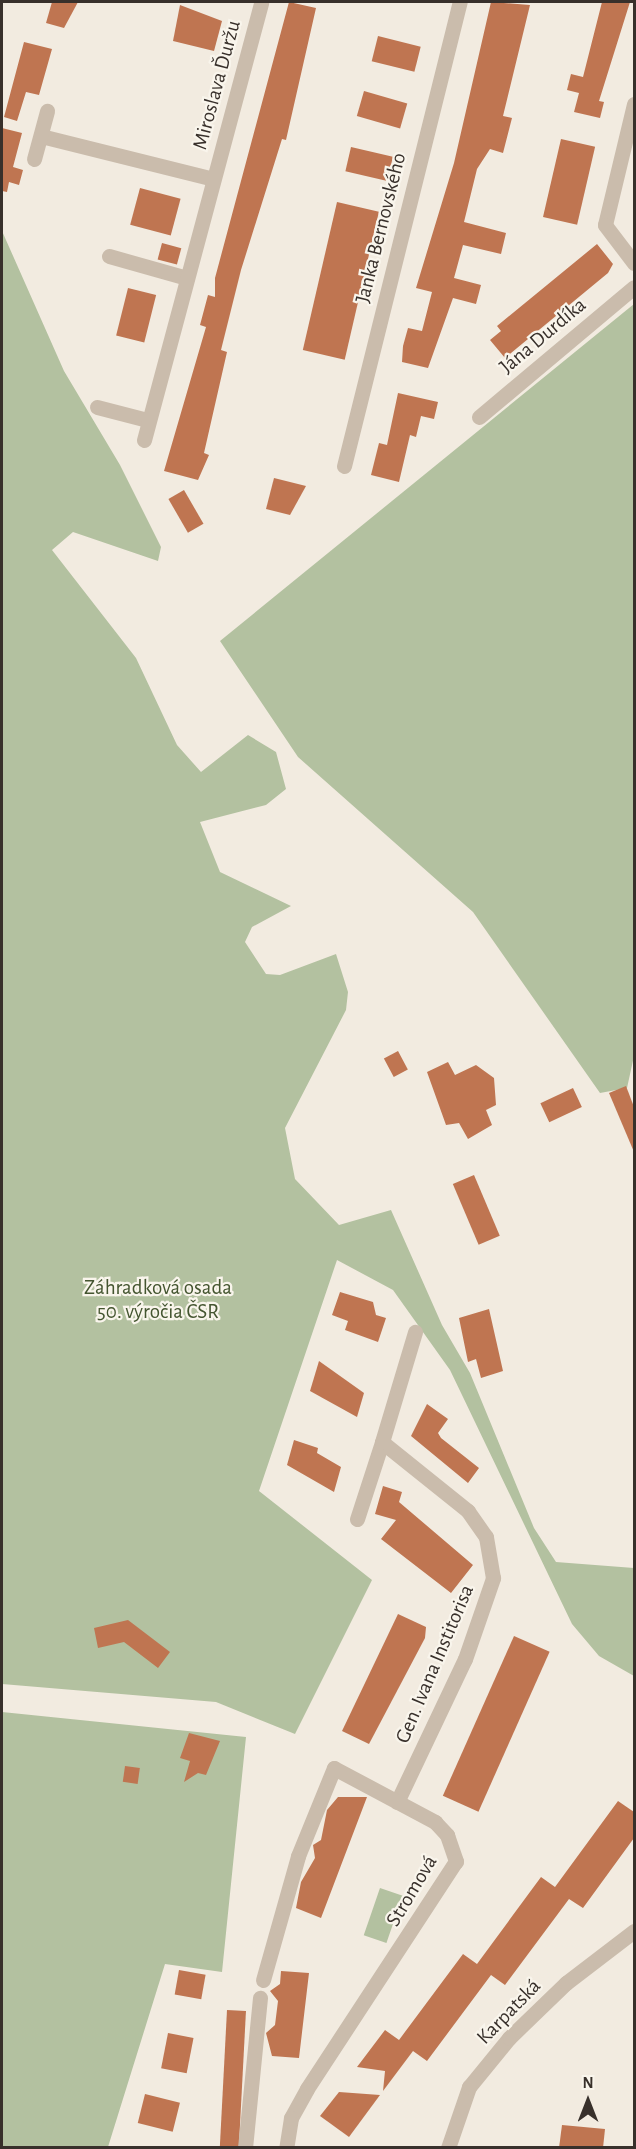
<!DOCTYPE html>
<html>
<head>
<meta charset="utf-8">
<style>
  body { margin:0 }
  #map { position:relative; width:636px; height:2149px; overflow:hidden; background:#f2ebe0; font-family:"Alegreya Sans",sans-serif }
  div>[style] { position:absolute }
  .green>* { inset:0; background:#b3c1a0; transform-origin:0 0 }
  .building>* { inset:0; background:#bf7551; transform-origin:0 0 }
  .minor>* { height:15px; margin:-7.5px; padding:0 7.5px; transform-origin:7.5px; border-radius:7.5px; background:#cabcac }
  span { translate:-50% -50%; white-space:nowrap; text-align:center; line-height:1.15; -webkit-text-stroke:4.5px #f9f5ec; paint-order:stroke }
  .street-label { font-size:21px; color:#38302b }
  .park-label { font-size:21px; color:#445530 }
  .frame { position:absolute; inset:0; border:3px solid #38302b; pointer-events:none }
  .north { position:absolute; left:558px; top:2071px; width:60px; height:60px; -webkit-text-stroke:4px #f9f5ec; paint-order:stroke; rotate:0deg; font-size:16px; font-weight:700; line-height:24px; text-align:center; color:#38302b }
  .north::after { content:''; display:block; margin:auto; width:21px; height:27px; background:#38302b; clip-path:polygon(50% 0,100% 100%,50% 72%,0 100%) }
</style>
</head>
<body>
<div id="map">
  <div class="green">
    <i style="clip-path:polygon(2px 231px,64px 371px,120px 465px,161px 547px,158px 561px,73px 532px,52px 550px,136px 658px,177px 745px,201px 772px,248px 735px,276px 752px,286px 789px,266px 805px,200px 822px,220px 872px,291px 906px,252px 927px,245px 942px,266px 974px,280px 975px,336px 954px,348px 992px,346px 1010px,285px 1128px,295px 1179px,339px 1225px,391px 1210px,442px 1325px,470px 1373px,534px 1528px,556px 1562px,634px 1568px,634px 1676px,599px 1656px,572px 1624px,450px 1370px,393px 1290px,337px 1260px,259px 1491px,372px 1580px,295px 1734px,216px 1702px,2px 1684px)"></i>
    <i style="clip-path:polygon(634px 304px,634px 1056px,627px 1088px,600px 1093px,473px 912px,298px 757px,220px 641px)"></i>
    <i style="clip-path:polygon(2px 1712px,246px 1737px,222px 1972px,165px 1964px,108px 2147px,2px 2148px)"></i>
    <i style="left:380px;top:1888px;width:24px;height:50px;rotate:19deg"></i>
  </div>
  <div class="building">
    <i style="clip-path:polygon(52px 2px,78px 2px,64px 28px,46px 23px)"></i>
    <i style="clip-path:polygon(289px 2px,316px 8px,286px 140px,282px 139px,241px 270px,221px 350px,227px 352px,204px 453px,209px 455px,198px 480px,164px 471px,206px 327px,200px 325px,208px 295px,215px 297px,215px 278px)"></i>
    <i style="clip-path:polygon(491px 2px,530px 5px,503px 116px,512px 118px,503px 153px,490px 149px,477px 169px,464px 222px,506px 233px,501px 254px,463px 245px,454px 278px,481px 285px,476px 304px,453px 298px,428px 368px,402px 362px,403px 346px,408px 328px,422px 331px,432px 292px,416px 288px,454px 163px)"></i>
    <i style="clip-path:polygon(602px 2px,630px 2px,599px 101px,604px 102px,600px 118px,574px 112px,579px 93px,567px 90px,571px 74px,583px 77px)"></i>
    <i style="clip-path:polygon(180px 5px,222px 21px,214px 51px,173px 41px)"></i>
    <i style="left:378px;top:36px;width:44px;height:26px;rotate:14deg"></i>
    <i style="clip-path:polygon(24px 42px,52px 49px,39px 95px,26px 92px,17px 121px,4px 117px)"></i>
    <i style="left:364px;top:91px;width:45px;height:26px;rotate:16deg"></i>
    <i style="clip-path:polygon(2px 128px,22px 133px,13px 167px,23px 170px,19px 185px,9px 182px,7px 192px,2px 191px)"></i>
    <i style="left:561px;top:139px;width:35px;height:80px;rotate:13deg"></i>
    <i style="left:351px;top:147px;width:43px;height:25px;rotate:13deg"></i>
    <i style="left:140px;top:188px;width:42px;height:38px;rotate:15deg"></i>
    <i style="left:337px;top:202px;width:43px;height:152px;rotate:13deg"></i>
    <i style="left:162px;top:243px;width:20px;height:17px;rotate:15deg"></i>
    <i style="clip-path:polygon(597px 244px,613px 264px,608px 273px,505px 358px,490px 340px,501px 331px,497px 326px)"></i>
    <i style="left:128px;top:288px;width:29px;height:49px;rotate:14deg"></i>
    <i style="clip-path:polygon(398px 393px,438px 402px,434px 419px,421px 416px,416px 437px,410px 435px,399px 482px,371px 475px,379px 443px,387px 445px)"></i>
    <i style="clip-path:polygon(274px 478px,306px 486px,290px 515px,266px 509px)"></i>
    <i style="left:184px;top:490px;width:39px;height:18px;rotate:60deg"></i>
    <i style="left:398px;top:1051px;width:21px;height:16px;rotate:62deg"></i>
    <i style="clip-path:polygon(448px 1062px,455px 1075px,476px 1065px,494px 1078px,496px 1105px,486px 1110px,492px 1125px,468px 1139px,459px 1123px,446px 1125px,427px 1072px)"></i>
    <i style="clip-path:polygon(626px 1086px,634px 1107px,634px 1152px,609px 1093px)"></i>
    <i style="left:573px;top:1088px;width:21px;height:36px;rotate:65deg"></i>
    <i style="left:474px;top:1175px;width:66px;height:23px;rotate:67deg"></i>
    <i style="clip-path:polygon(340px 1292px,373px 1302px,376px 1315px,386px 1318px,378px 1342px,345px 1330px,348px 1321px,332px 1315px)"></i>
    <i style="clip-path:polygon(489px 1309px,503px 1371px,481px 1378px,476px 1359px,468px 1362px,459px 1318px)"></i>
    <i style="clip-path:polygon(319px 1361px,364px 1393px,357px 1417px,310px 1391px)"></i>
    <i style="clip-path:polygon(427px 1404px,448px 1419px,438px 1433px,441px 1438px,479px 1468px,468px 1483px,411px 1436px)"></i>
    <i style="clip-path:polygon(294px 1440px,318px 1448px,317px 1453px,341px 1467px,334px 1492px,287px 1465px)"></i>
    <i style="clip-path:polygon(383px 1486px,402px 1492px,399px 1502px,473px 1565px,451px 1593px,381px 1539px,396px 1520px,375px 1514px)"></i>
    <i style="clip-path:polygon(398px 1614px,426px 1627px,425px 1638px,369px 1744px,342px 1731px)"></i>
    <i style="clip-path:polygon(128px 1620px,170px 1652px,158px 1668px,124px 1642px,98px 1648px,94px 1628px)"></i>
    <i style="left:514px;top:1636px;width:39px;height:175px;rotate:24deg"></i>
    <i style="clip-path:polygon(189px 1733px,220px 1741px,206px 1775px,198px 1773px,184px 1782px,190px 1761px,180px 1758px)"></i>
    <i style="left:125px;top:1766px;width:15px;height:16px;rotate:8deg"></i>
    <i style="clip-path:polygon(338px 1797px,367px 1797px,321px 1918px,296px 1908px,301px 1882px,315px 1858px,313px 1845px,321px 1840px,327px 1810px)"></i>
    <i style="clip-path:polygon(618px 1801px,634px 1812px,634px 1838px,583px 1908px,569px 1899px,505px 1985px,491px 1975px,427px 2061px,413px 2051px,383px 2091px,385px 2071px,357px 2067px,385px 2030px,399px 2040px,463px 1954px,477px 1964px,541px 1877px,555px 1887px)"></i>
    <i style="left:179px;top:1970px;width:27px;height:25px;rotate:10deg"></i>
    <i style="clip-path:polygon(281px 1971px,309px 1973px,299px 2058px,272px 2056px,266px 2033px,275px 2025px,278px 2001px,270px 1991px,280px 1984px)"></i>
    <i style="left:227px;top:2010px;width:19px;height:137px;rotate:3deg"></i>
    <i style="left:168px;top:2033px;width:26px;height:36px;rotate:11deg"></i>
    <i style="clip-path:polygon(339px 2092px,380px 2095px,349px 2137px,320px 2116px)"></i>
    <i style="left:145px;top:2094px;width:36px;height:30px;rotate:14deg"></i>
    <i style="clip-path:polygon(562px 2125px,605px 2129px,603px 2148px,559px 2148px)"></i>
  </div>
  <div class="minor">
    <i style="left:634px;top:104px;width:124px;rotate:103.5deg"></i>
    <i style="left:605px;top:225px;width:48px;rotate:52.7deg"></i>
    <i style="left:41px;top:136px;width:177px;rotate:14deg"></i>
    <i style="left:34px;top:159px;width:50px;rotate:-74.8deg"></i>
    <i style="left:109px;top:256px;width:81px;rotate:15.8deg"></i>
    <i style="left:97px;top:407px;width:52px;rotate:14.6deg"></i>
    <i style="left:479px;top:417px;width:202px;rotate:-40deg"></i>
    <i style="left:144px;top:440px;width:453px;rotate:-75deg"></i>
    <i style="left:344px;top:466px;width:478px;rotate:-76deg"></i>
    <i style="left:357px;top:1519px;width:81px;rotate:-72deg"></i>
    <i style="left:397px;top:1802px;width:158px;rotate:-64.6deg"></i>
    <i style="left:465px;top:1659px;width:86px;rotate:-70.9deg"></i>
    <i style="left:493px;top:1578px;width:42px;rotate:-99.7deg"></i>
    <i style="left:486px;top:1537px;width:32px;rotate:-125deg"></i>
    <i style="left:468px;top:1511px;width:110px;rotate:-141.3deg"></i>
    <i style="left:382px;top:1442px;width:115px;rotate:-73.3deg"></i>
    <i style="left:263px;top:1980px;width:129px;rotate:-74.2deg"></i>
    <i style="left:298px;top:1856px;width:95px;rotate:-67.8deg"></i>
    <i style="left:334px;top:1768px;width:115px;rotate:28.1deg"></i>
    <i style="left:435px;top:1822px;width:18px;rotate:47deg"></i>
    <i style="left:447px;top:1835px;width:28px;rotate:71deg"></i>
    <i style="left:456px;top:1861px;width:272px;rotate:123.2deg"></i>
    <i style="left:307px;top:2089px;width:33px;rotate:119deg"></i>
    <i style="left:291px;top:2118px;width:30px;rotate:99deg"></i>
    <i style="left:245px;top:2148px;width:151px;rotate:-84.3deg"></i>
    <i style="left:448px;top:2148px;width:65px;rotate:-71deg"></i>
    <i style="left:469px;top:2087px;width:63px;rotate:-50.8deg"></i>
    <i style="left:509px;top:2038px;width:79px;rotate:-44deg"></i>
    <i style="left:566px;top:1983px;width:86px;rotate:-37.4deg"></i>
  </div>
  <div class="street-label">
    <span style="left:217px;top:85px;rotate:-75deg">Miroslava Ďuržu</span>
    <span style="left:381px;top:228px;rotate:-76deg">Janka Bernovského</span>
    <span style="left:543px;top:336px;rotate:-40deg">Jána Durdíka</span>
    <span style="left:435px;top:1664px;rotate:-67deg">Gen. Ivana Institorisa</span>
    <span style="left:412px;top:1891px;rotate:-59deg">Stromová</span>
    <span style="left:509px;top:2012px;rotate:-46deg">Karpatská</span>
  </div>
  <div class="park-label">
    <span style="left:158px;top:1300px">Záhradková osada<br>50. výročia ČSR</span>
  </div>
  <div class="frame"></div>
  <div class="north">N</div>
</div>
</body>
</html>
